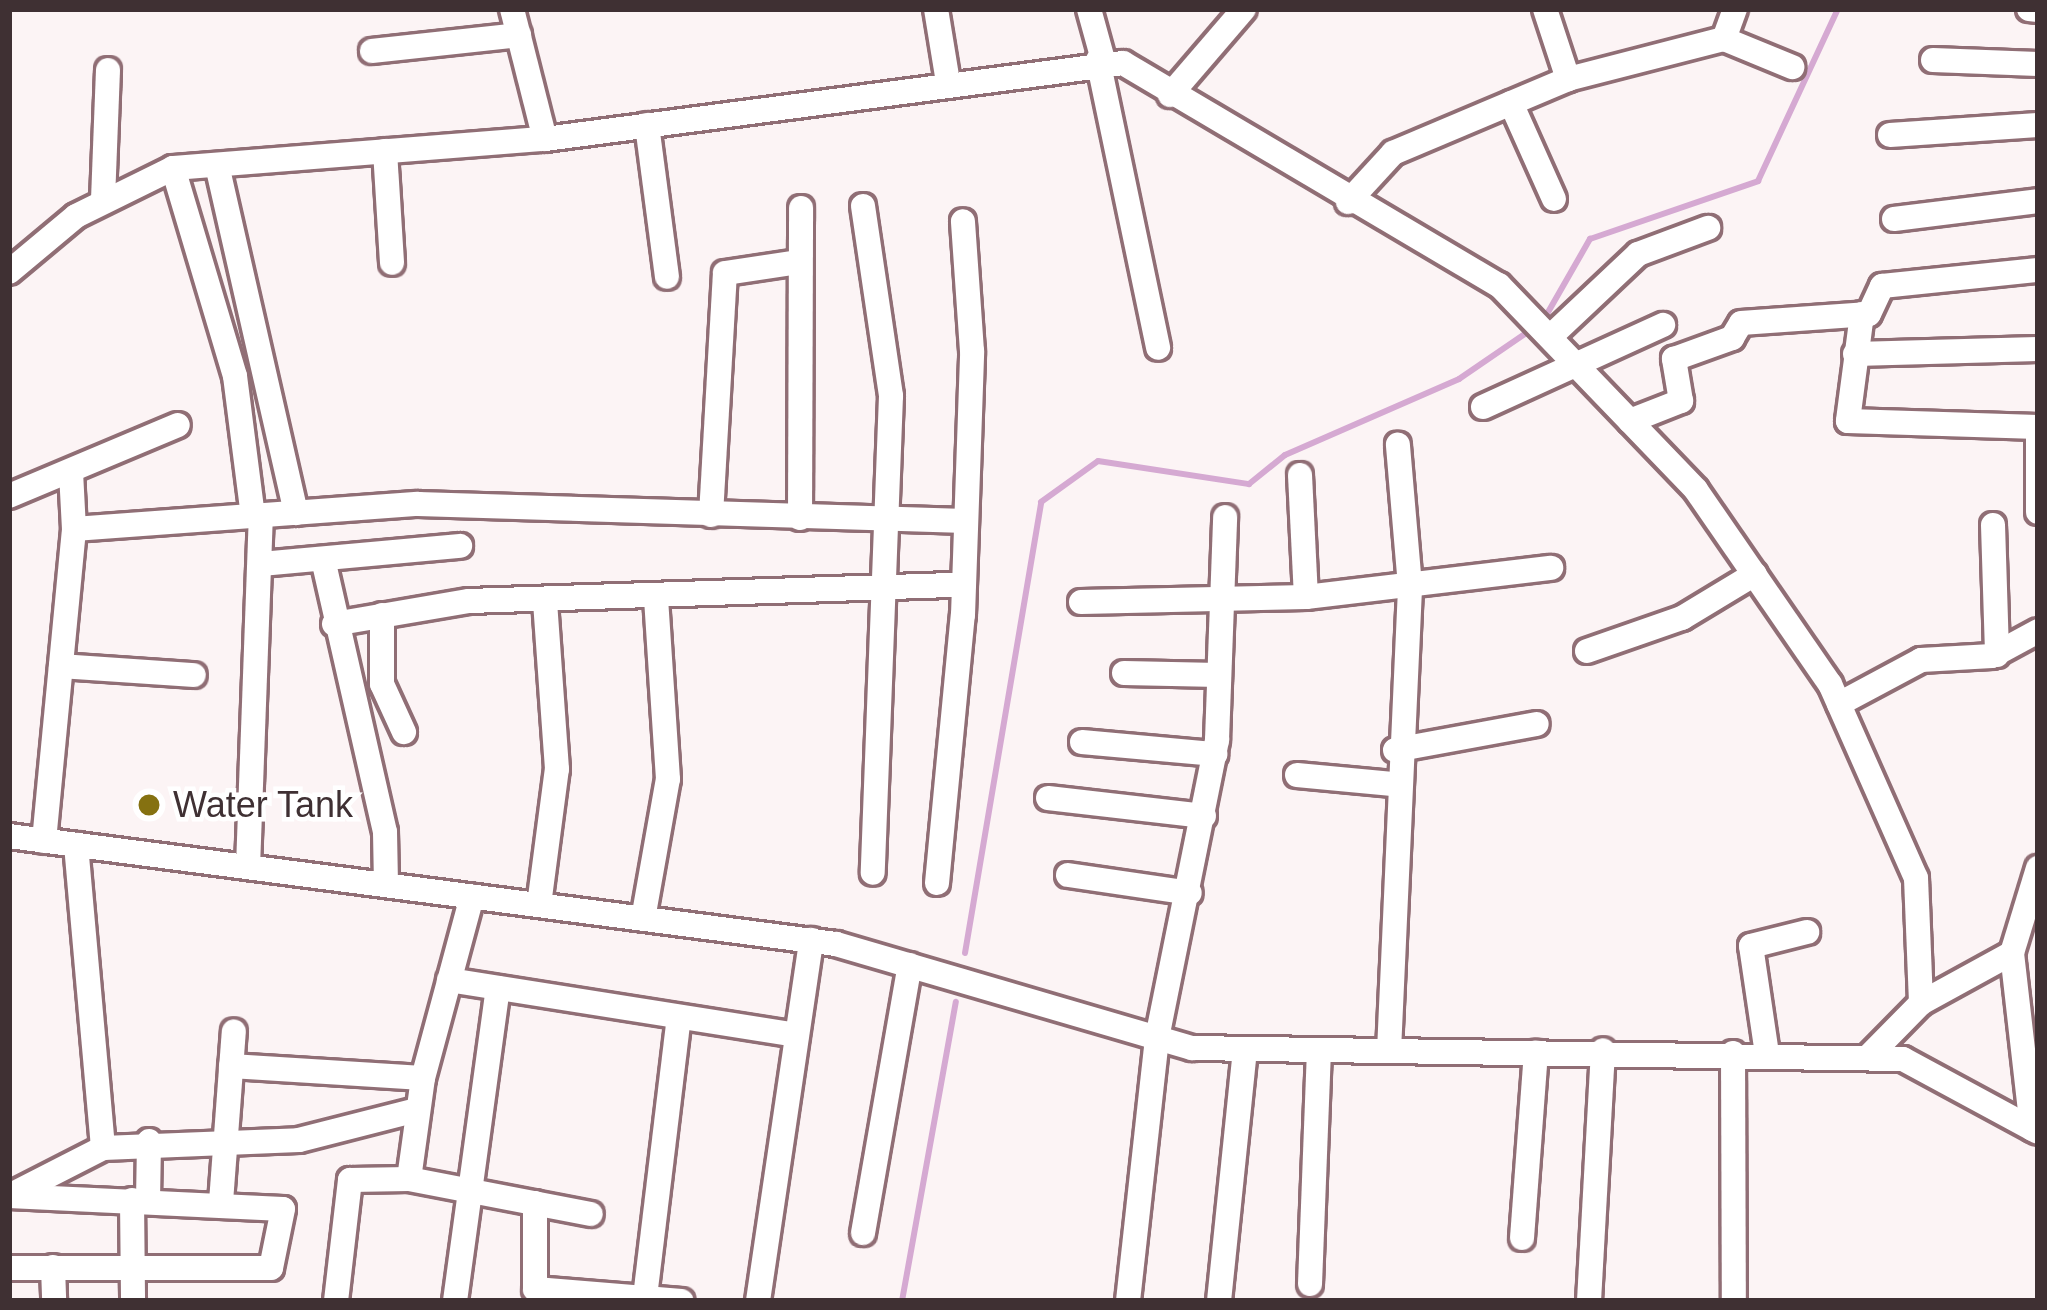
<!DOCTYPE html>
<html>
<head>
<meta charset="utf-8">
<style>
  body { margin:0 }
  #map { position:relative; width:2047px; height:1310px; overflow:hidden; background:#fcf4f5; font-family:Helvetica,sans-serif }
  div>[style] { position:absolute }
  .stream>* { height:6px; margin:-3px; padding:0 3px; transform-origin:3px; border-radius:3px; background:#d5a9d2 }
  .roads { filter:drop-shadow(3px 0 #906e75) drop-shadow(-3px 0 #906e75) drop-shadow(0 3px #906e75) drop-shadow(0 -3px #906e75) }
  .minor>* { height:24px; margin:-12px; padding:0 12px; transform-origin:12px; border-radius:12px; background:#fff }
  .dots>* { width:33px; height:33px; translate:-50% -50%; box-sizing:border-box; border:6px solid #fff; border-radius:50% }
  span { translate:-50% -50%; white-space:nowrap; text-align:center; line-height:1.15; -webkit-text-stroke:9px #fff; paint-order:stroke }
  .poi-label { font-size:36px; color:#3f3033 }
  .left { translate:0 -50%; text-align:left }
  .frame { position:absolute; inset:0; border:12px solid #3f3033; pointer-events:none }
</style>
</head>
<body>
<div id="map">
  <div class="stream">
    <i style="left:1543px;top:321px;width:95px;rotate:-60.2deg"></i>
    <i style="left:1590px;top:239px;width:178px;rotate:-19deg"></i>
    <i style="left:1758px;top:181px;width:190px;rotate:-65.1deg"></i>
    <i style="left:965px;top:953px;width:457px;rotate:-80.4deg"></i>
    <i style="left:1041px;top:502px;width:70px;rotate:-35.7deg"></i>
    <i style="left:1098px;top:461px;width:153px;rotate:8.7deg"></i>
    <i style="left:1249px;top:484px;width:46px;rotate:-38.9deg"></i>
    <i style="left:1285px;top:455px;width:190px;rotate:-23.6deg"></i>
    <i style="left:1459px;top:379px;width:88px;rotate:-34.4deg"></i>
    <i style="left:902px;top:1301px;width:304px;rotate:-79.8deg"></i>
  </div>
  <div class="roads">
    <div class="minor">
      <i style="left:512px;top:9px;width:134px;rotate:75.8deg"></i>
      <i style="left:936px;top:9px;width:74px;rotate:80.7deg"></i>
      <i style="left:1089px;top:9px;width:53px;rotate:74.6deg"></i>
      <i style="left:1545px;top:9px;width:74px;rotate:71.8deg"></i>
      <i style="left:2029px;top:9px;width:9px;rotate:6deg"></i>
      <i style="left:1724px;top:39px;width:32px;rotate:-70deg"></i>
      <i style="left:372px;top:51px;width:148px;rotate:-6.2deg"></i>
      <i style="left:1098px;top:60px;width:294px;rotate:78.2deg"></i>
      <i style="left:1933px;top:60px;width:105px;rotate:2.2deg"></i>
      <i style="left:1170px;top:95px;width:113px;rotate:-49.3deg"></i>
      <i style="left:1511px;top:103px;width:105px;rotate:65.9deg"></i>
      <i style="left:647px;top:125px;width:153px;rotate:82.5deg"></i>
      <i style="left:1890px;top:135px;width:148px;rotate:-3.9deg"></i>
      <i style="left:385px;top:151px;width:112px;rotate:86.4deg"></i>
      <i style="left:217px;top:165px;width:357px;rotate:77.2deg"></i>
      <i style="left:173px;top:168px;width:217px;rotate:73.4deg"></i>
      <i style="left:235px;top:376px;width:142px;rotate:82.7deg"></i>
      <i style="left:103px;top:200px;width:130px;rotate:-87.8deg"></i>
      <i style="left:1348px;top:202px;width:67px;rotate:-47.4deg"></i>
      <i style="left:1393px;top:153px;width:190px;rotate:-22.9deg"></i>
      <i style="left:1568px;top:79px;width:161px;rotate:-14.4deg"></i>
      <i style="left:1724px;top:39px;width:74px;rotate:22.4deg"></i>
      <i style="left:863px;top:206px;width:192px;rotate:81.6deg"></i>
      <i style="left:891px;top:396px;width:477px;rotate:92.2deg"></i>
      <i style="left:1894px;top:219px;width:145px;rotate:-7.1deg"></i>
      <i style="left:9px;top:272px;width:87px;rotate:-39.9deg"></i>
      <i style="left:76px;top:216px;width:108px;rotate:-26.3deg"></i>
      <i style="left:173px;top:168px;width:373px;rotate:-4.5deg"></i>
      <i style="left:545px;top:139px;width:583px;rotate:-7.49deg"></i>
      <i style="left:1123px;top:63px;width:437px;rotate:30.6deg"></i>
      <i style="left:1499px;top:285px;width:284px;rotate:46.1deg"></i>
      <i style="left:1696px;top:490px;width:236px;rotate:55.4deg"></i>
      <i style="left:1830px;top:684px;width:212px;rotate:66.1deg"></i>
      <i style="left:1916px;top:878px;width:125px;rotate:87.7deg"></i>
      <i style="left:1862px;top:314px;width:108px;rotate:97.5deg"></i>
      <i style="left:1848px;top:421px;width:190px;rotate:1.8deg"></i>
      <i style="left:1550px;top:337px;width:121px;rotate:-43.3deg"></i>
      <i style="left:1638px;top:254px;width:75px;rotate:-20.4deg"></i>
      <i style="left:1855px;top:354px;width:183px;rotate:-1.6deg"></i>
      <i style="left:1483px;top:407px;width:198px;rotate:-24.5deg"></i>
      <i style="left:1630px;top:421px;width:55px;rotate:-21.4deg"></i>
      <i style="left:1681px;top:401px;width:43px;rotate:-99.5deg"></i>
      <i style="left:1674px;top:359px;width:62px;rotate:-19.9deg"></i>
      <i style="left:1732px;top:338px;width:17px;rotate:-59deg"></i>
      <i style="left:1741px;top:323px;width:128px;rotate:-4deg"></i>
      <i style="left:1869px;top:314px;width:31px;rotate:-65deg"></i>
      <i style="left:1882px;top:286px;width:157px;rotate:-5.9deg"></i>
      <i style="left:2038px;top:429px;width:83px;rotate:90deg"></i>
      <i style="left:71px;top:472px;width:57px;rotate:87deg"></i>
      <i style="left:1300px;top:475px;width:122px;rotate:87.2deg"></i>
      <i style="left:9px;top:496px;width:183px;rotate:-22.8deg"></i>
      <i style="left:711px;top:515px;width:242px;rotate:-86.7deg"></i>
      <i style="left:725px;top:273px;width:75px;rotate:-8.5deg"></i>
      <i style="left:800px;top:518px;width:310px;rotate:-89.8deg"></i>
      <i style="left:1993px;top:525px;width:130px;rotate:88.2deg"></i>
      <i style="left:323px;top:559px;width:280px;rotate:77.2deg"></i>
      <i style="left:385px;top:832px;width:53px;rotate:88.9deg"></i>
      <i style="left:261px;top:564px;width:200px;rotate:-5.2deg"></i>
      <i style="left:1081px;top:602px;width:225px;rotate:-1.3deg"></i>
      <i style="left:1306px;top:597px;width:247px;rotate:-6.8deg"></i>
      <i style="left:382px;top:615px;width:69px;rotate:90deg"></i>
      <i style="left:382px;top:684px;width:53px;rotate:65.4deg"></i>
      <i style="left:334px;top:624px;width:137px;rotate:-9.7deg"></i>
      <i style="left:469px;top:601px;width:495px;rotate:-1.9deg"></i>
      <i style="left:1587px;top:651px;width:101px;rotate:-19.2deg"></i>
      <i style="left:1682px;top:618px;width:85px;rotate:-31.1deg"></i>
      <i style="left:61px;top:666px;width:133px;rotate:3.9deg"></i>
      <i style="left:1124px;top:673px;width:95px;rotate:1.2deg"></i>
      <i style="left:1839px;top:704px;width:93px;rotate:-28.2deg"></i>
      <i style="left:1921px;top:660px;width:71px;rotate:-3.2deg"></i>
      <i style="left:1992px;top:656px;width:52px;rotate:-28.5deg"></i>
      <i style="left:1082px;top:742px;width:134px;rotate:5.2deg"></i>
      <i style="left:1395px;top:750px;width:144px;rotate:-10.4deg"></i>
      <i style="left:1297px;top:775px;width:96px;rotate:5.4deg"></i>
      <i style="left:1048px;top:798px;width:157px;rotate:6.6deg"></i>
      <i style="left:9px;top:836px;width:834px;rotate:7.44deg"></i>
      <i style="left:836px;top:944px;width:371px;rotate:16.3deg"></i>
      <i style="left:1192px;top:1048px;width:711px;rotate:0.89deg"></i>
      <i style="left:1903px;top:1059px;width:153px;rotate:28.4deg"></i>
      <i style="left:44px;top:841px;width:313px;rotate:-84.5deg"></i>
      <i style="left:74px;top:529px;width:345px;rotate:-4.2deg"></i>
      <i style="left:418px;top:504px;width:548px;rotate:1.78deg"></i>
      <i style="left:76px;top:845px;width:304px;rotate:84.9deg"></i>
      <i style="left:248px;top:867px;width:351px;rotate:-87.9deg"></i>
      <i style="left:1068px;top:875px;width:123px;rotate:8.4deg"></i>
      <i style="left:937px;top:883px;width:269px;rotate:-84.5deg"></i>
      <i style="left:963px;top:615px;width:264px;rotate:-88deg"></i>
      <i style="left:972px;top:351px;width:130px;rotate:-94deg"></i>
      <i style="left:539px;top:905px;width:137px;rotate:-82.5deg"></i>
      <i style="left:557px;top:769px;width:169px;rotate:-94.1deg"></i>
      <i style="left:643px;top:919px;width:142px;rotate:-79.9deg"></i>
      <i style="left:668px;top:779px;width:181px;rotate:-93.8deg"></i>
      <i style="left:2012px;top:953px;width:177px;rotate:83.5deg"></i>
      <i style="left:449px;top:980px;width:352px;rotate:9deg"></i>
      <i style="left:1389px;top:1051px;width:465px;rotate:-87.4deg"></i>
      <i style="left:1410px;top:586px;width:142px;rotate:-94.9deg"></i>
      <i style="left:1733px;top:1053px;width:248px;rotate:89.8deg"></i>
      <i style="left:1767px;top:1054px;width:109px;rotate:-98.4deg"></i>
      <i style="left:1751px;top:946px;width:58px;rotate:-14deg"></i>
      <i style="left:1867px;top:1058px;width:77px;rotate:-45.5deg"></i>
      <i style="left:1921px;top:1003px;width:104px;rotate:-28.8deg"></i>
      <i style="left:2012px;top:953px;width:89px;rotate:-73deg"></i>
      <i style="left:231px;top:1066px;width:192px;rotate:3.6deg"></i>
      <i style="left:409px;top:1179px;width:185px;rotate:10.9deg"></i>
      <i style="left:9px;top:1196px;width:274px;rotate:2.7deg"></i>
      <i style="left:283px;top:1209px;width:60px;rotate:101.5deg"></i>
      <i style="left:271px;top:1268px;width:262px;rotate:180deg"></i>
      <i style="left:9px;top:1196px;width:106px;rotate:-27.1deg"></i>
      <i style="left:103px;top:1148px;width:196px;rotate:-2.3deg"></i>
      <i style="left:299px;top:1140px;width:122px;rotate:-14.3deg"></i>
      <i style="left:132px;top:1200px;width:101px;rotate:89.4deg"></i>
      <i style="left:148px;top:1200px;width:59px;rotate:-89deg"></i>
      <i style="left:221px;top:1202px;width:171px;rotate:-85.7deg"></i>
      <i style="left:535px;top:1203px;width:86px;rotate:90deg"></i>
      <i style="left:535px;top:1289px;width:147px;rotate:4.7deg"></i>
      <i style="left:863px;top:1233px;width:272px;rotate:-80.1deg"></i>
      <i style="left:1522px;top:1238px;width:186px;rotate:-85.7deg"></i>
      <i style="left:53px;top:1267px;width:34px;rotate:88deg"></i>
      <i style="left:1310px;top:1284px;width:234px;rotate:-87.8deg"></i>
      <i style="left:645px;top:1297px;width:282px;rotate:-83.1deg"></i>
      <i style="left:336px;top:1301px;width:122px;rotate:-83.4deg"></i>
      <i style="left:350px;top:1180px;width:59px;rotate:-1deg"></i>
      <i style="left:409px;top:1179px;width:102px;rotate:-82.1deg"></i>
      <i style="left:423px;top:1078px;width:188px;rotate:-74.9deg"></i>
      <i style="left:455px;top:1301px;width:316px;rotate:-82.2deg"></i>
      <i style="left:758px;top:1301px;width:365px;rotate:-81.6deg"></i>
      <i style="left:1128px;top:1301px;width:265px;rotate:-83.7deg"></i>
      <i style="left:1157px;top:1038px;width:304px;rotate:-78.6deg"></i>
      <i style="left:1217px;top:740px;width:223px;rotate:-87.9deg"></i>
      <i style="left:1219px;top:1301px;width:253px;rotate:-84.1deg"></i>
      <i style="left:1589px;top:1301px;width:251px;rotate:-86.8deg"></i>
    </div>
  </div>
  <div class="dots">
    <i style="left:149px;top:805px;background:#857111"></i>
  </div>
  <div class="poi-label">
    <span class="left" style="left:173px;top:805px">Water Tank</span>
  </div>
  <div class="frame"></div>
</div>
</body>
</html>
